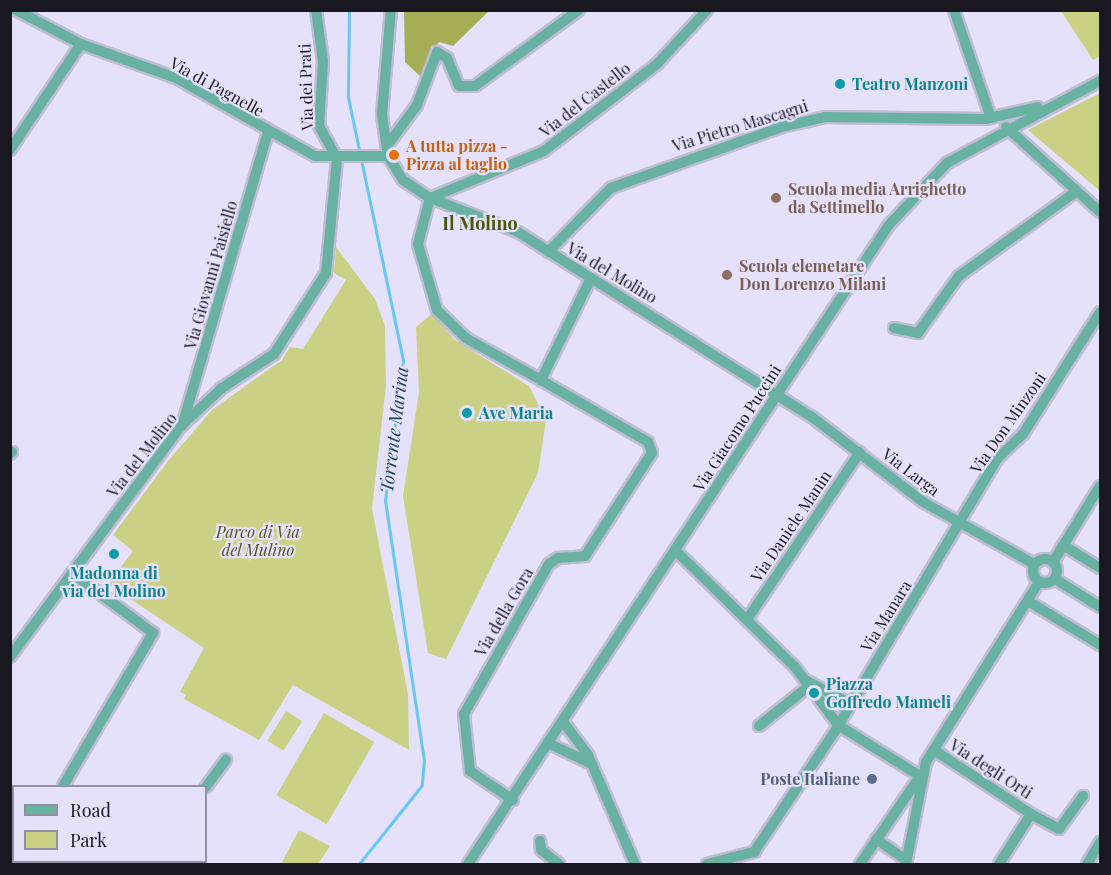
<!DOCTYPE html>
<html>
<head>
<meta charset="utf-8">
<style>
  body { margin:0 }
  #map { position:relative; width:1111px; height:875px; overflow:hidden; background:#e5e1fa; font-family:"Playfair Display",serif }
  div>[style] { position:absolute }
  .green>* { inset:0; background:#cad084; transform-origin:0 0 }
  .forest>* { inset:0; background:#a6ad57 }
  .stream>* { height:3px; margin:-1.5px; padding:0 1.5px; transform-origin:1.5px; border-radius:1.5px; background:#66c8f2 }
  .roads { filter:drop-shadow(2px 0 #c0bdd3) drop-shadow(-2px 0 #c0bdd3) drop-shadow(0 2px #c0bdd3) drop-shadow(0 -2px #c0bdd3) }
  .minor>* { height:10px; margin:-5px; padding:0 5px; transform-origin:5px; border-radius:5px; background:#69b1a2 }
  .minor>.ring { margin:-5px; padding:0; box-sizing:content-box; background:none; border:10px solid #69b1a2; border-radius:50% }
  .dots>* { width:16px; height:16px; translate:-50% -50%; box-sizing:border-box; border:3px solid #e5e1fa; border-radius:50% }
  span { translate:-50% -50%; white-space:nowrap; text-align:center; line-height:1.15; -webkit-text-stroke:4.5px #e5e1fa; paint-order:stroke }
  .culture-label { font-size:16px; color:#0d838f; font-weight:700 }
  .left { translate:0 -50%; text-align:left }
  .street-label { font-size:16px; color:#191720 }
  .food-label { font-size:16px; color:#c56008; font-weight:700 }
  .education-label { font-size:16px; color:#785e54; font-weight:700 }
  .park-label { font-size:16px; color:#505313; font-style:italic }
  .service-label { font-size:16px; color:#4e5e75; font-weight:700 }
  .right { translate:-100% -50%; text-align:right }
  .neighbourhood-label { font-size:18px; color:#4a5909; font-weight:700 }
  .water-label { font-size:18px; color:#133f50; font-style:italic }
  .frame { position:absolute; inset:0; border:12px solid #191720; pointer-events:none }
  .legend { position:absolute; left:12px; top:785px; width:195px; height:78px; box-sizing:border-box; background:#e5e1fa; border:2px solid #9390a3; margin:0; padding:8px 10px; list-style:none; font-size:18px; color:#191720 }
  .legend li { display:flex; align-items:center; gap:12px; height:30px }
  .legend b { width:30px; border:2px solid #9390a3 }
</style>
</head>
<body>
<div id="map">
  <div class="green">
    <i style="clip-path:polygon(1061px 11px,1100px 11px,1100px 56px,1093px 60px)"></i>
    <i style="clip-path:polygon(1100px 93px,1100px 191px,1028px 130px)"></i>
    <i style="clip-path:polygon(336px 247px,375px 299px,385px 326px,386px 386px,372px 509px,408px 694px,409px 750px,293px 685px,259px 740px,184px 699px,186px 695px,180px 692px,204px 648px,108px 584px,133px 551px,113px 535px,168px 461px,212px 410px,282px 360px,290px 347px,303px 349px,346px 280px,334px 273px)"></i>
    <i style="clip-path:polygon(432px 314px,455px 340px,529px 386px,546px 420px,538px 473px,446px 659px,428px 653px,403px 496px,419px 392px,416px 327px)"></i>
    <i style="left:286px;top:711px;width:19px;height:35px;rotate:32deg"></i>
    <i style="left:324px;top:713px;width:58px;height:95px;rotate:30deg"></i>
    <i style="clip-path:polygon(299px 830px,330px 846px,318px 864px,281px 864px)"></i>
  </div>
  <div class="forest">
    <i style="clip-path:polygon(404px 11px,489px 11px,453px 46px,439px 42px,420px 76px,405px 62px)"></i>
  </div>
  <div class="stream">
    <i style="left:349px;top:10px;width:87px;rotate:90.7deg"></i>
    <i style="left:348px;top:97px;width:269px;rotate:78.2deg"></i>
    <i style="left:403px;top:360px;width:141px;rotate:97.3deg"></i>
    <i style="left:385px;top:500px;width:263px;rotate:81.5deg"></i>
    <i style="left:424px;top:760px;width:25px;rotate:95deg"></i>
    <i style="left:422px;top:785px;width:101px;rotate:128.6deg"></i>
  </div>
  <div class="roads">
    <div class="minor">
      <i style="left:16px;top:10px;width:73px;rotate:27.6deg"></i>
      <i style="left:81px;top:44px;width:101px;rotate:19.7deg"></i>
      <i style="left:176px;top:78px;width:159px;rotate:29.3deg"></i>
      <i style="left:315px;top:156px;width:73px"></i>
      <i style="left:316px;top:10px;width:51px;rotate:82.2deg"></i>
      <i style="left:323px;top:61px;width:65px;rotate:93.5deg"></i>
      <i style="left:319px;top:126px;width:37px;rotate:61deg"></i>
      <i style="left:954px;top:10px;width:114px;rotate:71.1deg"></i>
      <i style="left:1006px;top:127px;width:127px;rotate:42.1deg"></i>
      <i style="left:387px;top:146px;width:51px;rotate:-53.8deg"></i>
      <i style="left:417px;top:105px;width:57px;rotate:-69.3deg"></i>
      <i style="left:437px;top:52px;width:12px;rotate:31deg"></i>
      <i style="left:447px;top:58px;width:30px;rotate:67deg"></i>
      <i style="left:459px;top:86px;width:16px"></i>
      <i style="left:475px;top:86px;width:129px;rotate:-36.2deg"></i>
      <i style="left:10px;top:150px;width:128px;rotate:-56.2deg"></i>
      <i style="left:387px;top:150px;width:36px;rotate:-98deg"></i>
      <i style="left:382px;top:114px;width:104px;rotate:-85.1deg"></i>
      <i style="left:388px;top:156px;width:28px;rotate:58deg"></i>
      <i style="left:403px;top:180px;width:32px;rotate:34deg"></i>
      <i style="left:430px;top:198px;width:94px;rotate:21.1deg"></i>
      <i style="left:518px;top:232px;width:347px;rotate:32.2deg"></i>
      <i style="left:812px;top:417px;width:140px;rotate:37.4deg"></i>
      <i style="left:923px;top:502px;width:127px;rotate:29.2deg"></i>
      <i style="left:548px;top:252px;width:90px;rotate:-45.5deg"></i>
      <i style="left:611px;top:188px;width:181px;rotate:-19.7deg"></i>
      <i style="left:781px;top:127px;width:45px;rotate:-12.8deg"></i>
      <i style="left:825px;top:117px;width:160px;rotate:0.7deg"></i>
      <i style="left:985px;top:119px;width:54px;rotate:-12.8deg"></i>
      <i style="left:591px;top:278px;width:114px;rotate:116.1deg"></i>
      <i style="left:541px;top:380px;width:86px;rotate:-150.8deg"></i>
      <i style="left:466px;top:338px;width:40px;rotate:-136deg"></i>
      <i style="left:437px;top:310px;width:69px;rotate:-106.1deg"></i>
      <i style="left:418px;top:244px;width:48px;rotate:-75.4deg"></i>
      <i style="left:430px;top:198px;width:123px;rotate:-22.4deg"></i>
      <i style="left:544px;top:151px;width:143px;rotate:-37.6deg"></i>
      <i style="left:657px;top:64px;width:74px;rotate:-47.2deg"></i>
      <i style="left:894px;top:328px;width:25px;rotate:12deg"></i>
      <i style="left:918px;top:333px;width:70px;rotate:-54.3deg"></i>
      <i style="left:959px;top:276px;width:142px;rotate:-35.8deg"></i>
      <i style="left:182px;top:426px;width:306px;rotate:-73.7deg"></i>
      <i style="left:10px;top:454px;width:3px;rotate:-45deg"></i>
      <i style="left:1063px;top:545px;width:44px;rotate:31.9deg"></i>
      <i style="left:675px;top:550px;width:168px;rotate:44.3deg"></i>
      <i style="left:795px;top:667px;width:72px;rotate:53.4deg"></i>
      <i style="left:838px;top:725px;width:97px;rotate:31.9deg"></i>
      <i style="left:920px;top:776px;width:107px;rotate:124.3deg"></i>
      <i class="ring" style="left:1033px;top:559px;width:14px;height:14px"></i>
      <i style="left:1053px;top:562px;width:89px;rotate:-58.3deg"></i>
      <i style="left:1055px;top:579px;width:53px;rotate:31.9deg"></i>
      <i style="left:1028px;top:601px;width:84px;rotate:31.4deg"></i>
      <i style="left:748px;top:618px;width:200px;rotate:-56deg"></i>
      <i style="left:10px;top:657px;width:287px;rotate:-53.5deg"></i>
      <i style="left:181px;top:426px;width:56px;rotate:-42.8deg"></i>
      <i style="left:222px;top:388px;width:62px;rotate:-33.2deg"></i>
      <i style="left:274px;top:354px;width:96px;rotate:-57.3deg"></i>
      <i style="left:326px;top:273px;width:116px;rotate:-84.5deg"></i>
      <i style="left:805px;top:680px;width:50px;rotate:27.6deg"></i>
      <i style="left:564px;top:723px;width:40px;rotate:53deg"></i>
      <i style="left:588px;top:755px;width:119px;rotate:66.7deg"></i>
      <i style="left:759px;top:726px;width:64px;rotate:-38.7deg"></i>
      <i style="left:550px;top:744px;width:44px;rotate:25.4deg"></i>
      <i style="left:934px;top:750px;width:116px;rotate:33.4deg"></i>
      <i style="left:1031px;top:814px;width:59px;rotate:122.6deg"></i>
      <i style="left:63px;top:786px;width:178px;rotate:-59.5deg"></i>
      <i style="left:153px;top:633px;width:101px;rotate:-143.5deg"></i>
      <i style="left:206px;top:787px;width:34px;rotate:-54deg"></i>
      <i style="left:10px;top:797px;width:4px;rotate:14deg"></i>
      <i style="left:513px;top:800px;width:52px;rotate:-146deg"></i>
      <i style="left:470px;top:771px;width:57px;rotate:-96deg"></i>
      <i style="left:464px;top:714px;width:172px;rotate:-60.5deg"></i>
      <i style="left:549px;top:564px;width:11px;rotate:-34deg"></i>
      <i style="left:558px;top:558px;width:27px;rotate:-4deg"></i>
      <i style="left:585px;top:556px;width:123px;rotate:-57deg"></i>
      <i style="left:652px;top:453px;width:12px;rotate:-110deg"></i>
      <i style="left:648px;top:442px;width:124px;rotate:-149.9deg"></i>
      <i style="left:1031px;top:814px;width:32px;rotate:28deg"></i>
      <i style="left:1059px;top:829px;width:41px;rotate:-54deg"></i>
      <i style="left:876px;top:839px;width:37px;rotate:35deg"></i>
      <i style="left:540px;top:841px;width:9px;rotate:84deg"></i>
      <i style="left:541px;top:850px;width:23px;rotate:38deg"></i>
      <i style="left:127px;top:862px;width:5px;rotate:22deg"></i>
      <i style="left:150px;top:864px;width:3px;rotate:-45deg"></i>
      <i style="left:468px;top:864px;width:764px;rotate:-56.64deg"></i>
      <i style="left:888px;top:226px;width:86px;rotate:-46.9deg"></i>
      <i style="left:947px;top:163px;width:174px;rotate:-28.2deg"></i>
      <i style="left:707px;top:864px;width:49px;rotate:-14.3deg"></i>
      <i style="left:754px;top:852px;width:146px;rotate:-56.2deg"></i>
      <i style="left:835px;top:731px;width:318px;rotate:-59.2deg"></i>
      <i style="left:998px;top:458px;width:35px;rotate:-44deg"></i>
      <i style="left:1023px;top:434px;width:144px;rotate:-57.7deg"></i>
      <i style="left:906px;top:864px;width:104px;rotate:-78.9deg"></i>
      <i style="left:926px;top:762px;width:213px;rotate:-57.9deg"></i>
      <i style="left:1087px;top:864px;width:26px;rotate:-59deg"></i>
    </div>
  </div>
  <div class="dots">
    <i style="left:840px;top:84px;background:#0f9aa8"></i>
    <i style="left:394px;top:155px;background:#e8710a"></i>
    <i style="left:776px;top:198px;background:#8d6e63"></i>
    <i style="left:727px;top:275px;background:#8d6e63"></i>
    <i style="left:467px;top:413px;background:#0f9aa8"></i>
    <i style="left:114px;top:554px;background:#0f9aa8"></i>
    <i style="left:814px;top:693px;background:#0f9aa8"></i>
    <i style="left:872px;top:779px;background:#5c6f8a"></i>
  </div>
  <div class="culture-label">
    <span class="left" style="left:852px;top:84px">Teatro Manzoni</span>
    <span class="left" style="left:479px;top:413px">Ave Maria</span>
    <span style="left:114px;top:582px">Madonna di<br>via del Molino</span>
    <span class="left" style="left:826px;top:693px">Piazza<br>Goffredo Mameli</span>
  </div>
  <div class="street-label">
    <span style="left:217px;top:87px;rotate:29deg">Via di Pagnelle</span>
    <span style="left:306px;top:87px;rotate:-92deg">Via dei Prati</span>
    <span style="left:585px;top:100px;rotate:-38deg">Via del Castello</span>
    <span style="left:740px;top:126px;rotate:-17deg">Via Pietro Mascagni</span>
    <span style="left:612px;top:273px;rotate:31deg">Via del Molino</span>
    <span style="left:211px;top:275px;rotate:-74deg">Via Giovanni Paisiello</span>
    <span style="left:1008px;top:423px;rotate:-55deg">Via Don Minzoni</span>
    <span style="left:737px;top:428px;rotate:-57deg">Via Giacomo Puccini</span>
    <span style="left:142px;top:455px;rotate:-52deg">Via del Molino</span>
    <span style="left:911px;top:472px;rotate:37deg">Via Larga</span>
    <span style="left:791px;top:526px;rotate:-56deg">Via Daniele Manin</span>
    <span style="left:504px;top:612px;rotate:-60deg">Via della Gora</span>
    <span style="left:886px;top:616px;rotate:-58deg">Via Manara</span>
    <span style="left:991px;top:769px;rotate:33deg">Via degli Orti</span>
  </div>
  <div class="food-label">
    <span class="left" style="left:406px;top:155px">A tutta pizza -<br>Pizza al taglio</span>
  </div>
  <div class="education-label">
    <span class="left" style="left:788px;top:198px">Scuola media Arrighetto<br>da Settimello</span>
    <span class="left" style="left:739px;top:275px">Scuola elemetare<br>Don Lorenzo Milani</span>
  </div>
  <div class="park-label">
    <span style="left:258px;top:541px">Parco di Via<br>del Mulino</span>
  </div>
  <div class="service-label">
    <span class="right" style="left:860px;top:779px">Poste Italiane</span>
  </div>
  <div class="neighbourhood-label">
    <span style="left:480px;top:223px">Il Molino</span>
  </div>
  <div class="water-label">
    <span style="left:394px;top:430px;rotate:-83deg">Torrente Marina</span>
  </div>
  <div class="frame"></div>
  <ul class="legend">
  <li><b style="height:8px;background:#69b1a2"></b>Road</li>
  <li><b style="height:16px;background:#cad084"></b>Park</li>
  </ul>
</div>
</body>
</html>
